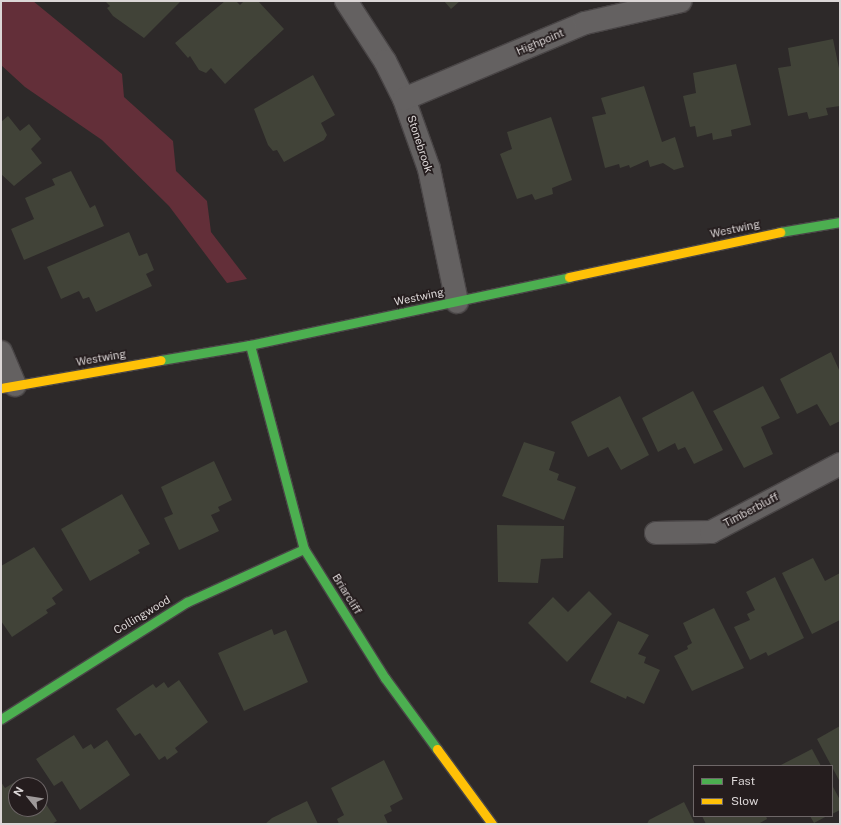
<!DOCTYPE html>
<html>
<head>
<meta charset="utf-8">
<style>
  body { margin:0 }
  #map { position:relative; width:841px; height:825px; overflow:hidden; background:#2d2929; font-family:"Public Sans",sans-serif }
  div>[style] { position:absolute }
  .green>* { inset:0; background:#632f39 }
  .building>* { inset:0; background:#414338 }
  .roads { filter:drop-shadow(1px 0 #494546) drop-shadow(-1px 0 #494546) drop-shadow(0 1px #494546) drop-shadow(0 -1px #494546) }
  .street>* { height:22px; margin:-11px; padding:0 11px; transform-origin:11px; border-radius:11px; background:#646161 }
  .fast>* { height:9px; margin:-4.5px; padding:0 4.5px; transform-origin:4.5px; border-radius:4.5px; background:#4caf50 }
  .slow>* { height:9px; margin:-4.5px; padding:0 4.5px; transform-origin:4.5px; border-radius:4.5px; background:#ffc107 }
  span { translate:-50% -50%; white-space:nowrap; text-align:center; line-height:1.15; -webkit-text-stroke:3.5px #251d1e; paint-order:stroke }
  .street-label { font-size:11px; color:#dbd6d6 }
  .frame { position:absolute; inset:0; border:2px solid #dbd6d6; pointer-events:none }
  .legend { position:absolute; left:693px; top:765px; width:140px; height:52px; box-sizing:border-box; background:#251d1e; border:1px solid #6e6768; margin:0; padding:5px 7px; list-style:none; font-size:12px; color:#dbd6d6 }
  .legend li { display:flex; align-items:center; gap:8px; height:20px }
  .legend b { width:20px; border:1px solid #6e6768 }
  .north { position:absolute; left:8px; top:777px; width:40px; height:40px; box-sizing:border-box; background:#251d1e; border:1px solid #6e6768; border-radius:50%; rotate:300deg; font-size:11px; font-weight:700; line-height:16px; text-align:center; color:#dbd6d6 }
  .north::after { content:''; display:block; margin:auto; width:14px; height:18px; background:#9e9999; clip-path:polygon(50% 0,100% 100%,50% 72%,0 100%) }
</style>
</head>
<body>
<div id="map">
  <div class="green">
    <i style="clip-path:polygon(1px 1px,33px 1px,122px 74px,124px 97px,173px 141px,176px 171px,207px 201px,211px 232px,247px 279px,227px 283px,169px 206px,102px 140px,25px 87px,1px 65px)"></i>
  </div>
  <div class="building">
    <i style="clip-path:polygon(105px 1px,181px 1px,144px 38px,113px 16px,107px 8px,110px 6px)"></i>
    <i style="clip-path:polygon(225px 1px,236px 1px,240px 5px,244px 1px,258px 1px,284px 29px,225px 84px,211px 68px,206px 73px,199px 70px,190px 56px,188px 58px,175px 43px)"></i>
    <i style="clip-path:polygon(444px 1px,460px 1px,451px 9px)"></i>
    <i style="clip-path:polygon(833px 39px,840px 73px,840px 106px,826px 108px,828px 115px,809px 119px,807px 112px,788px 116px,778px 68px,791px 66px,788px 48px)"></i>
    <i style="clip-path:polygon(736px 64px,751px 125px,731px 130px,732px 136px,713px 140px,712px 133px,697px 137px,695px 126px,690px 127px,683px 96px,696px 93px,693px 73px)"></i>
    <i style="clip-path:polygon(313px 75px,335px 115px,321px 123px,327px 135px,324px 140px,284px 162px,277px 150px,273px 151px,268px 145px,254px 109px)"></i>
    <i style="clip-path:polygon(644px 86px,662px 142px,675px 137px,684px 167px,674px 170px,663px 163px,650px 167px,648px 160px,630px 168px,629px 165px,620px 168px,619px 164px,605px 168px,592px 117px,606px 114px,601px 98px)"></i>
    <i style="clip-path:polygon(8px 116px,20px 131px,29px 124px,41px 139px,31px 149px,42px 163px,14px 186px,1px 174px,1px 122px)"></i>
    <i style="clip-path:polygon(551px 117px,572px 180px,552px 188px,553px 194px,535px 200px,532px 194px,517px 199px,500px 154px,512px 149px,507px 132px)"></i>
    <i style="clip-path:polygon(71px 171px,90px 208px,95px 205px,104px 226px,24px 260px,11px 229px,34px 219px,25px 198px,55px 185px,52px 179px)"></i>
    <i style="clip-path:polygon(129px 232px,139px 256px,147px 253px,154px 270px,146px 274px,152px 286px,96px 312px,89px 297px,83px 299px,79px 291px,61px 299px,47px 267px)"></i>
    <i style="clip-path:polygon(831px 352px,840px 372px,840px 421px,830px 426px,817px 404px,797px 414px,780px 379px)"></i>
    <i style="clip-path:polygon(763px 386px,780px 418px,761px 427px,773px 454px,744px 468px,713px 411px)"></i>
    <i style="clip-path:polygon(693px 391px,723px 450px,694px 464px,685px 447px,678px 450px,675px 443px,658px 452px,642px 418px)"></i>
    <i style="clip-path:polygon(620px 396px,649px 455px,621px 470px,608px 447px,588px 457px,571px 422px)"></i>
    <i style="clip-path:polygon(524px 442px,555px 452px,549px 470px,559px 474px,557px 480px,576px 487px,564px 520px,502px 496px)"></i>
    <i style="clip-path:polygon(214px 461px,232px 500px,218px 507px,220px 511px,211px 515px,219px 531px,179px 550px,164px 518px,173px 514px,161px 487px)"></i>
    <i style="clip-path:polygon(122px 494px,150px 544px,138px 550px,140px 553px,90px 581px,61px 529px)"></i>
    <i style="clip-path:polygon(497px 525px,564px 526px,563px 558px,541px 559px,538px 583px,498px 582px)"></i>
    <i style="clip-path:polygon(34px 547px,63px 590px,52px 598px,56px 604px,46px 610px,48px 613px,12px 637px,1px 621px,1px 566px)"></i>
    <i style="clip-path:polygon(813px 558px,825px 581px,840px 573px,840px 620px,812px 634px,782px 573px)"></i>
    <i style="clip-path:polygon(775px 577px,804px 638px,768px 656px,766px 652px,750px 660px,734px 627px,750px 620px,747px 614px,755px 610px,746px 592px)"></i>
    <i style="clip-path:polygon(589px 591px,612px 614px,567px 662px,528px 623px,553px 597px,568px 612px)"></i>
    <i style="clip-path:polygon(714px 608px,744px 668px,692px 691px,674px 656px,688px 649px,687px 646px,692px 643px,683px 623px)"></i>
    <i style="clip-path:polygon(618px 621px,649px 635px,638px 654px,646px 657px,644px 663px,660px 670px,644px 704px,627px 696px,626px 699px,590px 682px)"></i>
    <i style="clip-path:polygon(272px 629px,274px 635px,286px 630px,308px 682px,244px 711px,218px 653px)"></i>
    <i style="clip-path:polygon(179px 680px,208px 722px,175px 748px,178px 752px,167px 760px,165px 756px,159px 760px,140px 733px,135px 736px,116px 709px,153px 684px,156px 688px,164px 682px,168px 688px)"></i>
    <i style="clip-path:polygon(840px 726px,840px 782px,817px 739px)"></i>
    <i style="clip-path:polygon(74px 735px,83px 749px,91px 744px,94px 749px,107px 740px,130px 775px,80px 810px,62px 781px,54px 786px,36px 759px)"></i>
    <i style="clip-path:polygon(812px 749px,821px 766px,779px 766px)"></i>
    <i style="clip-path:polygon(384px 760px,403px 799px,390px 806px,392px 811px,384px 815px,388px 824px,339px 824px,337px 819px,344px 815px,331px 788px)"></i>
    <i style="clip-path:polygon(28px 778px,33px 785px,18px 785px)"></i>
    <i style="clip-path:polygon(1px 782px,5px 788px,15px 782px,17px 785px,16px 809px,40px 809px,40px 795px,57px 821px,52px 824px,1px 824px)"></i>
    <i style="clip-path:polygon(832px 785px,840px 800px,840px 810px,832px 814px)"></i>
    <i style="clip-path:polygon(307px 801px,318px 824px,265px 824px,272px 818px)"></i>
    <i style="clip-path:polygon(684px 802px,695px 824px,647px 824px,649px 820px)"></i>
    <i style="clip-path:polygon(702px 816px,766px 816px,767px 819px,758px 824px,706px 824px)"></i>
    <i style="clip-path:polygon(810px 816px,827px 816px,814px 823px)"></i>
  </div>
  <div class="roads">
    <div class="street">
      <i style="left:346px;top:1px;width:72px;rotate:57deg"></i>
      <i style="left:385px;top:61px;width:42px;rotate:63.4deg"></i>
      <i style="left:404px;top:99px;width:74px;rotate:70.3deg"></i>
      <i style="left:429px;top:169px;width:136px;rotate:78.1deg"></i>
      <i style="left:404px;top:99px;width:196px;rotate:-22.8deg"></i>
      <i style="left:585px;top:23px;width:98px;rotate:-12.9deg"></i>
      <i style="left:1px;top:352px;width:36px;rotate:67deg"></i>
      <i style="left:656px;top:533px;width:55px;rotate:-1deg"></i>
      <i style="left:711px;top:532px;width:146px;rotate:-27.8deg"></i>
    </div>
    <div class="fast">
      <i style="left:780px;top:232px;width:61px;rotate:-9.5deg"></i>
      <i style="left:250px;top:345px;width:211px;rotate:75.2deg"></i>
      <i style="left:304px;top:549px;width:152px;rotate:57.9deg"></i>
      <i style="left:385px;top:678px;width:88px;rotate:53.8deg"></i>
      <i style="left:161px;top:360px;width:90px;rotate:-9.6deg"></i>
      <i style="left:250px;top:345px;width:326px;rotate:-12deg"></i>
      <i style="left:1px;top:719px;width:220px;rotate:-32.2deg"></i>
      <i style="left:187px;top:602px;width:128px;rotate:-24.4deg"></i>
    </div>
    <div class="slow">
      <i style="left:569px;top:277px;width:216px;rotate:-12deg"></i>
      <i style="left:1px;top:388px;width:162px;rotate:-9.9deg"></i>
      <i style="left:437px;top:749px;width:93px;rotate:53.7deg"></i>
    </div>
  </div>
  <div class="street-label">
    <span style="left:540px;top:42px;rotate:-23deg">Highpoint</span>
    <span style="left:420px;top:144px;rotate:72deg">Stonebrook</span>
    <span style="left:735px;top:229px;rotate:-12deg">Westwing</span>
    <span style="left:419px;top:297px;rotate:-12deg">Westwing</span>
    <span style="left:101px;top:358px;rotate:-10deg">Westwing</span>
    <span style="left:751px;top:510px;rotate:-28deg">Timberbluff</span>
    <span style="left:347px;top:594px;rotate:58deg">Briarcliff</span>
    <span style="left:142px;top:615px;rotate:-31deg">Collingwood</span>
  </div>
  <div class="frame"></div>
  <ul class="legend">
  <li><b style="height:5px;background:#4caf50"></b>Fast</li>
  <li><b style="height:5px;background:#ffc107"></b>Slow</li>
  </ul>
  <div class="north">N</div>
</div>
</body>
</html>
